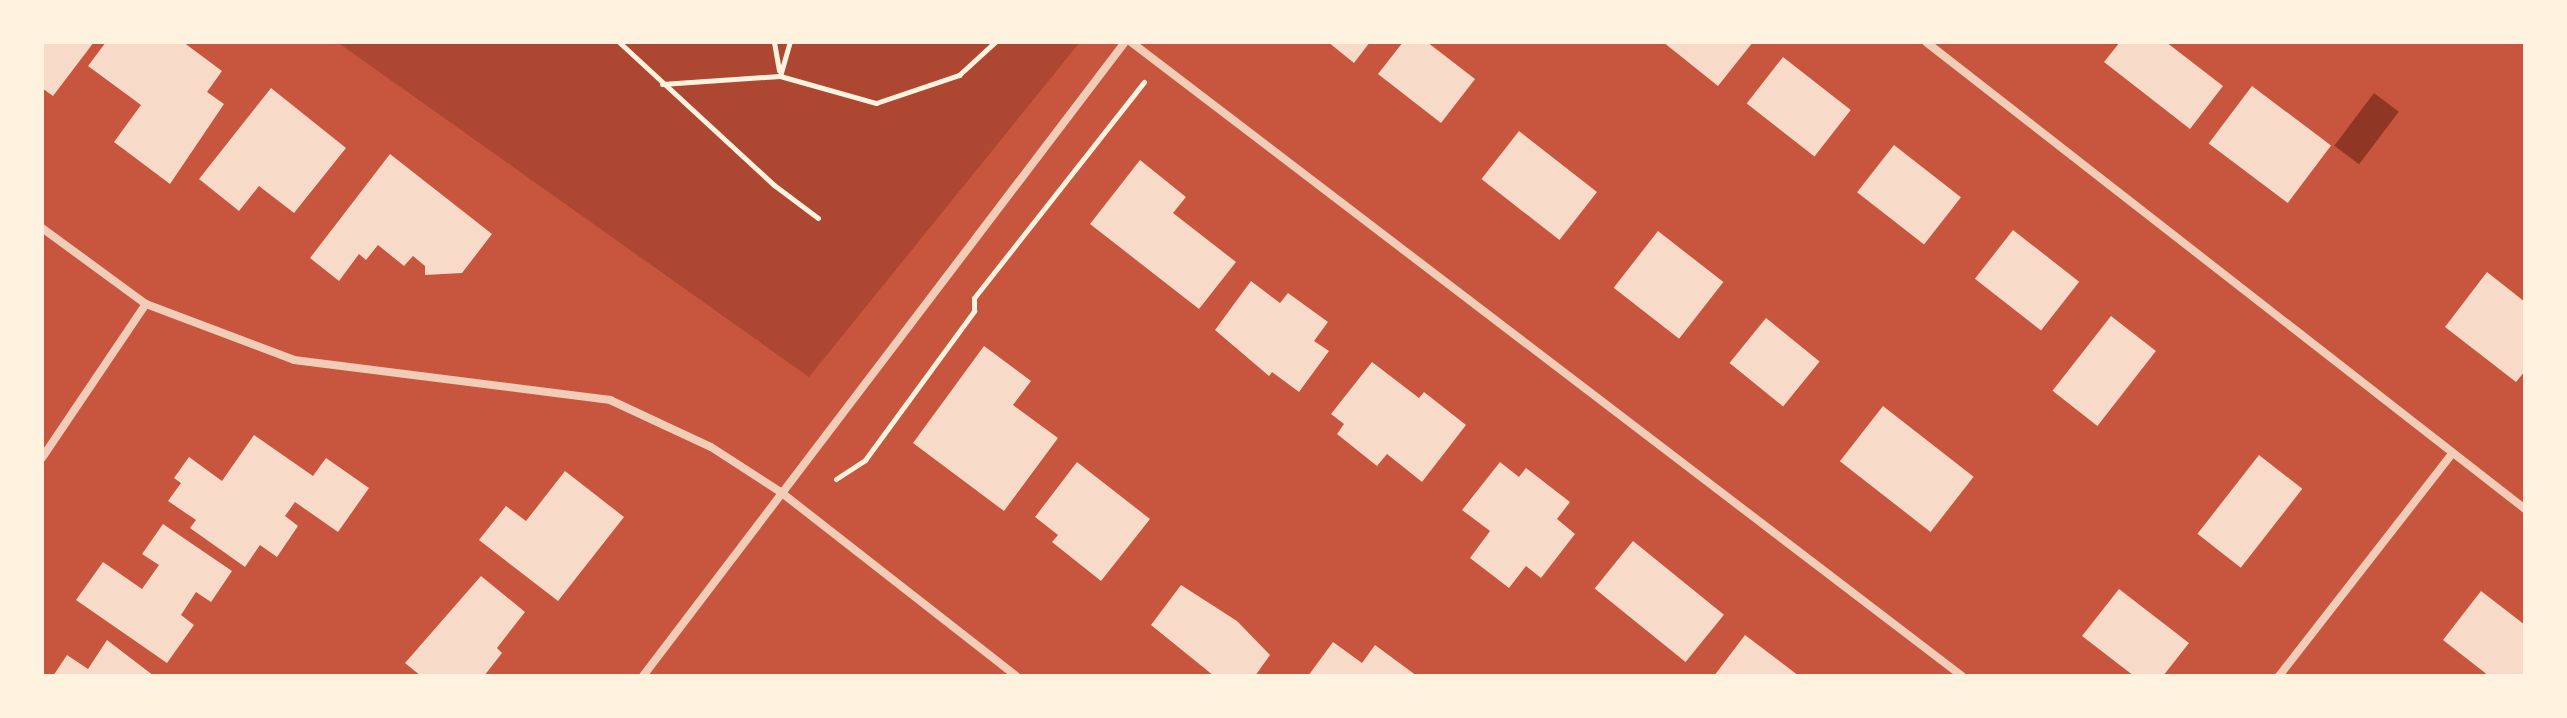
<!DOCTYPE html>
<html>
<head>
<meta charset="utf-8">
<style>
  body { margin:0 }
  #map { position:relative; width:2567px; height:718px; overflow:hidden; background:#c8553d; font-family:Karla,sans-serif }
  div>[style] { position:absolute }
  .green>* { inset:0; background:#ae4732 }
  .water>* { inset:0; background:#8f3625; transform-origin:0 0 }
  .building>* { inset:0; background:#f7dbc8; transform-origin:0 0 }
  .path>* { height:5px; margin:-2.5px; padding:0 2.5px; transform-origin:2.5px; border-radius:2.5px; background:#fff3e0 }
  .minor>* { height:8px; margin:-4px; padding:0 4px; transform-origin:4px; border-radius:4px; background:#f1ccb7 }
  span { translate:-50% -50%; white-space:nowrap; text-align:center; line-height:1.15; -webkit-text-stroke:6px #fff3e0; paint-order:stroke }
  .frame { position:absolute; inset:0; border:44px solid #fff3e0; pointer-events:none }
</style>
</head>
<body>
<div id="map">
  <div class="green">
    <i style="clip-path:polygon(337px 42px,1080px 42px,809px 377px)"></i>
  </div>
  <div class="water">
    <i style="left:2374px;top:93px;width:31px;height:66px;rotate:37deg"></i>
  </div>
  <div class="building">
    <i style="clip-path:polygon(42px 42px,94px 42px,53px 96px,42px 88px)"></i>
    <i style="clip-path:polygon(106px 42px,183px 42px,222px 71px,207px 92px,224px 104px,170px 184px,114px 142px,141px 105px,88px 66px)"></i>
    <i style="clip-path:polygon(1328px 42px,1370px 42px,1354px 63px)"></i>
    <i style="clip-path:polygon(1403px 42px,1427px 42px,1475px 79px,1441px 123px,1378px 74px)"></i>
    <i style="clip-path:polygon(1663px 42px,1753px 42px,1718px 86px)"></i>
    <i style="clip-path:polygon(2120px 42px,2166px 42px,2223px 86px,2190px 129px,2104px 62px)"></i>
    <i style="left:1783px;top:57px;width:86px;height:59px;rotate:38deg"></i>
    <i style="left:2252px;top:86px;width:99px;height:72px;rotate:37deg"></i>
    <i style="clip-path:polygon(271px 88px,346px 148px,294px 213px,259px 186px,239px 211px,199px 179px)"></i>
    <i style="left:1519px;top:131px;width:99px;height:61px;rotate:38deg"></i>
    <i style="left:1894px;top:145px;width:85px;height:60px;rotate:38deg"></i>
    <i style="clip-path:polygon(390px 154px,492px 234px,462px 273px,425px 275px,425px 266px,413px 256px,404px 266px,378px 245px,366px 260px,359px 254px,339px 281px,310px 258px)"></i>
    <i style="clip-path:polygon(1140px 160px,1186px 197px,1173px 213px,1236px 262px,1199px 309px,1090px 224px)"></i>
    <i style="left:2013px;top:230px;width:84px;height:62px;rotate:38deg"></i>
    <i style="left:1658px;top:231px;width:83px;height:72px;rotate:38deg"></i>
    <i style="clip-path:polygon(2487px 272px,2525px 302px,2525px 371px,2516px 382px,2445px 327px)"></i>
    <i style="clip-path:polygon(1251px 281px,1280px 303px,1288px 293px,1328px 322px,1314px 341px,1329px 351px,1299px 392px,1272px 372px,1269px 376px,1215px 330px)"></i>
    <i style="left:2111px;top:316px;width:57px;height:95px;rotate:38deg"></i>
    <i style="left:1766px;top:318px;width:69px;height:58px;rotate:39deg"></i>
    <i style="clip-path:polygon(984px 346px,1031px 381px,1013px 405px,1058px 438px,1004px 511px,913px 443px)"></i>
    <i style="clip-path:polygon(1372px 362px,1419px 398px,1424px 392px,1466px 425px,1422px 482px,1387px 454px,1377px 466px,1337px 434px,1344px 424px,1331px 414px)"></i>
    <i style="left:1883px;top:406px;width:115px;height:70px;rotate:38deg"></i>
    <i style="clip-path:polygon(254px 435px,313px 476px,326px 458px,369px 488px,338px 532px,295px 502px,285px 516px,298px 526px,277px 557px,260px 545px,245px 567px,190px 528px,196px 520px,168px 501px,181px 483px,174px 478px,189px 457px,222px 481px)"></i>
    <i style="left:2259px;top:455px;width:55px;height:100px;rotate:38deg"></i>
    <i style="clip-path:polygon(1077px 462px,1150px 519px,1101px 581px,1052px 542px,1058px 535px,1035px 517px)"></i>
    <i style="clip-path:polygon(1500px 462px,1519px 477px,1526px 468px,1570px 502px,1557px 519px,1575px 534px,1541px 578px,1526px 566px,1509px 588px,1470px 558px,1490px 531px,1462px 510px)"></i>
    <i style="clip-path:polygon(565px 471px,624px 517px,558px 601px,479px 540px,506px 506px,526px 521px)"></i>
    <i style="clip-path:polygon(163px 524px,232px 571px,211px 602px,196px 592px,181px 615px,194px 625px,167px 663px,76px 600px,103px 562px,142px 589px,159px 565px,142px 554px)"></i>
    <i style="left:1633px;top:541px;width:117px;height:61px;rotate:39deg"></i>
    <i style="clip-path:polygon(481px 576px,525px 612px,497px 648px,502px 653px,484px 676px,421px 676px,405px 663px)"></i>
    <i style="clip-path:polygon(1181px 585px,1237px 621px,1270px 655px,1255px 676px,1214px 676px,1151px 625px)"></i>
    <i style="clip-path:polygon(2119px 589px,2189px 643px,2163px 676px,2134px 676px,2082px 636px)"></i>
    <i style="clip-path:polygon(2481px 591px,2525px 625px,2523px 676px,2489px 676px,2443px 640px)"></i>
    <i style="clip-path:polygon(1745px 635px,1799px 676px,1714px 676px)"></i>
    <i style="clip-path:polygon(107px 640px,154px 676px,53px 676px,67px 655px,88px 669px)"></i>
    <i style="clip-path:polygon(1333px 642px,1362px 663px,1375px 645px,1417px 676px,1308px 676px)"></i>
  </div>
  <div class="path">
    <i style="left:619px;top:42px;width:211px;rotate:42.7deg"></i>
    <i style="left:774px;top:185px;width:55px;rotate:36.9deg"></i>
    <i style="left:774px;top:42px;width:29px;rotate:80deg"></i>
    <i style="left:780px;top:76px;width:35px;rotate:-74deg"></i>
    <i style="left:662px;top:84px;width:118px;rotate:-3.9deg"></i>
    <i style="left:780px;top:76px;width:100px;rotate:15.7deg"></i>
    <i style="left:876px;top:103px;width:88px;rotate:-18.6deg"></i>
    <i style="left:959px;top:75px;width:49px;rotate:-42.5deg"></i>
    <i style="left:836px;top:479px;width:35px;rotate:-33deg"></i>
    <i style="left:865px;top:460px;width:185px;rotate:-53.8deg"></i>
    <i style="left:974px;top:311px;width:13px;rotate:-90deg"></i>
    <i style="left:974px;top:298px;width:275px;rotate:-51.8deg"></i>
  </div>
  <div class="minor">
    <i style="left:1131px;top:42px;width:1045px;rotate:37.34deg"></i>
    <i style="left:1926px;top:42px;width:760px;rotate:37.94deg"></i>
    <i style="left:42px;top:228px;width:129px;rotate:36.2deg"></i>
    <i style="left:146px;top:304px;width:158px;rotate:20.7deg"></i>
    <i style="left:294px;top:360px;width:319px;rotate:7.2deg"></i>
    <i style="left:610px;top:400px;width:111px;rotate:25deg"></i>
    <i style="left:711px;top:447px;width:85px;rotate:32.9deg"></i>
    <i style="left:782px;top:493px;width:297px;rotate:38deg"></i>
    <i style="left:42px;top:458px;width:186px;rotate:-56deg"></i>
    <i style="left:643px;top:676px;width:796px;rotate:-52.76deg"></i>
    <i style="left:2279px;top:676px;width:280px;rotate:-52.1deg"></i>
  </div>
  <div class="frame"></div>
</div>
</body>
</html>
